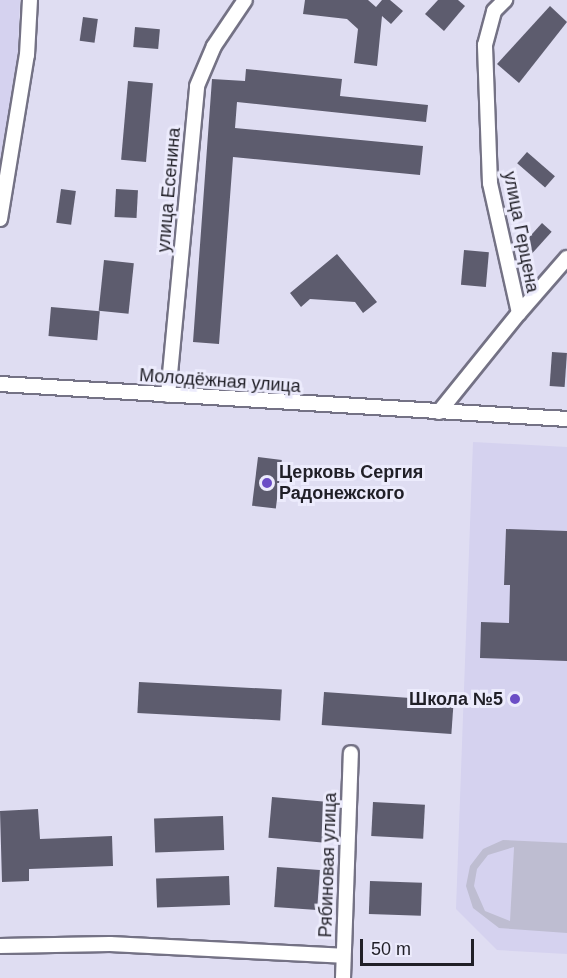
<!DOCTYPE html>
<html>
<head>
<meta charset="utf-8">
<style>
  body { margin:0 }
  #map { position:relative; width:567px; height:978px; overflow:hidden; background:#dfddf2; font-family:Helvetica,sans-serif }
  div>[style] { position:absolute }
  .built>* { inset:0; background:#d5d2ef }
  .green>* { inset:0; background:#bebdd1 }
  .building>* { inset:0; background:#5d5c6e; transform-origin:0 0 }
  .roads { filter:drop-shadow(2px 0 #747285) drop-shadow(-2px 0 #747285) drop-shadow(0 2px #747285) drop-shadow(0 -2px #747285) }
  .minor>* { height:14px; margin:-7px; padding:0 7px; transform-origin:7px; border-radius:7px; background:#fff }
  .dots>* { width:16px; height:16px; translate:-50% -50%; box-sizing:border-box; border:3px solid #ecebfc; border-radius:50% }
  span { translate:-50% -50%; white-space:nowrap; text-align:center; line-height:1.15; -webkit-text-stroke:6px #ecebfc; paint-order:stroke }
  .street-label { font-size:18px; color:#201f27 }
  .poi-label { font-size:18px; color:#201f27; font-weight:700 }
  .left { translate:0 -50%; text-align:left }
  .right { translate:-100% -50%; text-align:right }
  .scale { position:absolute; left:360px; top:939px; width:114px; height:27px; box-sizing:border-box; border:3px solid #201f27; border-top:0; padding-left:8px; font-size:18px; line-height:21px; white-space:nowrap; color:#201f27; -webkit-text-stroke:4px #ecebfc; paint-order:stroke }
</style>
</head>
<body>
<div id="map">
  <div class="built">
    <i style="clip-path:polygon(0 0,20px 0,16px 91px,0 166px)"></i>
    <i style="clip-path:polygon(473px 442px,567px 447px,567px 954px,497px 950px,456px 909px)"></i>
  </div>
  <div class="green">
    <i style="clip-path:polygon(evenodd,503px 840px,567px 843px,567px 933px,499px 928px,473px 908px,466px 886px,470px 866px,483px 849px,503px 840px,514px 847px,514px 848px,510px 921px,485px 911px,474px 886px,477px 869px,488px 855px,514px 847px)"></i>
  </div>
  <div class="building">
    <i style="clip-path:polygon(305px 0,368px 0,376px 7px,382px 0,390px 0,403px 11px,391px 24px,382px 16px,377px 66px,354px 63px,358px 29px,347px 19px,303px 14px)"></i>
    <i style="clip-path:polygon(438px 0,458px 0,465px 6px,444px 31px,425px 14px)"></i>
    <i style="clip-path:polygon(550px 6px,567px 22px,519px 83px,497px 64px)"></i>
    <i style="left:83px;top:17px;width:15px;height:24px;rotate:8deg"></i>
    <i style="left:135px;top:27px;width:25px;height:20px;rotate:5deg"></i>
    <i style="clip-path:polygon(246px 69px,342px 79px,340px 96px,428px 105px,426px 122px,237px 102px,235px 128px,423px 146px,420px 175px,233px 157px,219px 344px,193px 342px,212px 79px,245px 81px)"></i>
    <i style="left:128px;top:81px;width:25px;height:79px;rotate:5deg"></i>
    <i style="left:527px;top:152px;width:37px;height:15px;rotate:41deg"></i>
    <i style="left:61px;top:189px;width:15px;height:34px;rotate:8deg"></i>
    <i style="left:116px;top:189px;width:22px;height:28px;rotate:3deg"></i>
    <i style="left:542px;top:223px;width:13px;height:30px;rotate:42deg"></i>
    <i style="left:464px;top:250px;width:25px;height:35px;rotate:5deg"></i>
    <i style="clip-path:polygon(337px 254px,377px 302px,363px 313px,355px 302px,310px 299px,301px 307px,290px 293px)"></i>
    <i style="left:104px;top:260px;width:30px;height:51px;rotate:6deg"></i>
    <i style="left:51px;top:307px;width:49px;height:29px;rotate:5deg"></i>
    <i style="left:552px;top:352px;width:15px;height:34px;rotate:4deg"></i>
    <i style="left:258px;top:457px;width:24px;height:49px;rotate:7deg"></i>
    <i style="clip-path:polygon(506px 529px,567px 531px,567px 661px,480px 658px,481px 622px,509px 623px,510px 585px,504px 585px)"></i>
    <i style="left:139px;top:682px;width:143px;height:31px;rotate:3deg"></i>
    <i style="left:324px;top:692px;width:130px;height:33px;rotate:4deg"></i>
    <i style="left:272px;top:797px;width:54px;height:41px;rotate:5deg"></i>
    <i style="left:373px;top:802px;width:52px;height:34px;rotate:3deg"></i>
    <i style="clip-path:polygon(38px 809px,40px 839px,112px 836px,113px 866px,29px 869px,29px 881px,2px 882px,0 811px)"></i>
    <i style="left:223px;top:816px;width:34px;height:69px;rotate:88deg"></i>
    <i style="left:277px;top:867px;width:43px;height:40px;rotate:4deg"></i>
    <i style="left:229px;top:876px;width:29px;height:73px;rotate:88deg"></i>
    <i style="left:370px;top:881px;width:52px;height:33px;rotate:2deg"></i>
  </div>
  <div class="roads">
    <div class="minor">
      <i style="left:0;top:219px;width:166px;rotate:-80.7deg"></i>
      <i style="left:27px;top:55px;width:55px;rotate:-86.9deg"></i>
      <i style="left:519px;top:313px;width:73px;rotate:-48.9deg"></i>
      <i style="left:0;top:384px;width:568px;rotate:3.53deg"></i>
      <i style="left:168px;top:395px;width:310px;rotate:-84.6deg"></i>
      <i style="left:197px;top:86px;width:43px;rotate:-67deg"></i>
      <i style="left:214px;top:46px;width:55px;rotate:-56deg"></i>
      <i style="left:439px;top:412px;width:127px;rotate:-51.1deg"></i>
      <i style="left:519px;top:313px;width:133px;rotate:-102.6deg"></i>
      <i style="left:490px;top:183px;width:138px;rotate:-92.1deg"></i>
      <i style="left:485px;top:45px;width:35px;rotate:-75deg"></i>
      <i style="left:494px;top:11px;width:16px;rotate:-45deg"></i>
      <i style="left:0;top:946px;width:110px;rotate:-1deg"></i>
      <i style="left:110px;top:944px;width:233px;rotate:2.9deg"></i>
      <i style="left:343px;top:978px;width:225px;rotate:-88deg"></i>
    </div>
  </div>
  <div class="dots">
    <i style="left:267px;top:483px;background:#6b4dc6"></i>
    <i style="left:515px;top:699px;background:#6b4dc6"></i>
  </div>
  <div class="street-label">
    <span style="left:169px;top:190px;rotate:-85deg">улица Есенина</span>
    <span style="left:521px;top:232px;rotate:79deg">улица Герцена</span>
    <span style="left:220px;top:381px;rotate:4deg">Молодёжная улица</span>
    <span style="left:328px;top:865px;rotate:-88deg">Рябиновая улица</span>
  </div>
  <div class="poi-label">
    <span class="left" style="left:279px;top:483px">Церковь Сергия<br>Радонежского</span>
    <span class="right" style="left:503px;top:699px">Школа №5</span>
  </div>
  <div class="scale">50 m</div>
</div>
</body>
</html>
